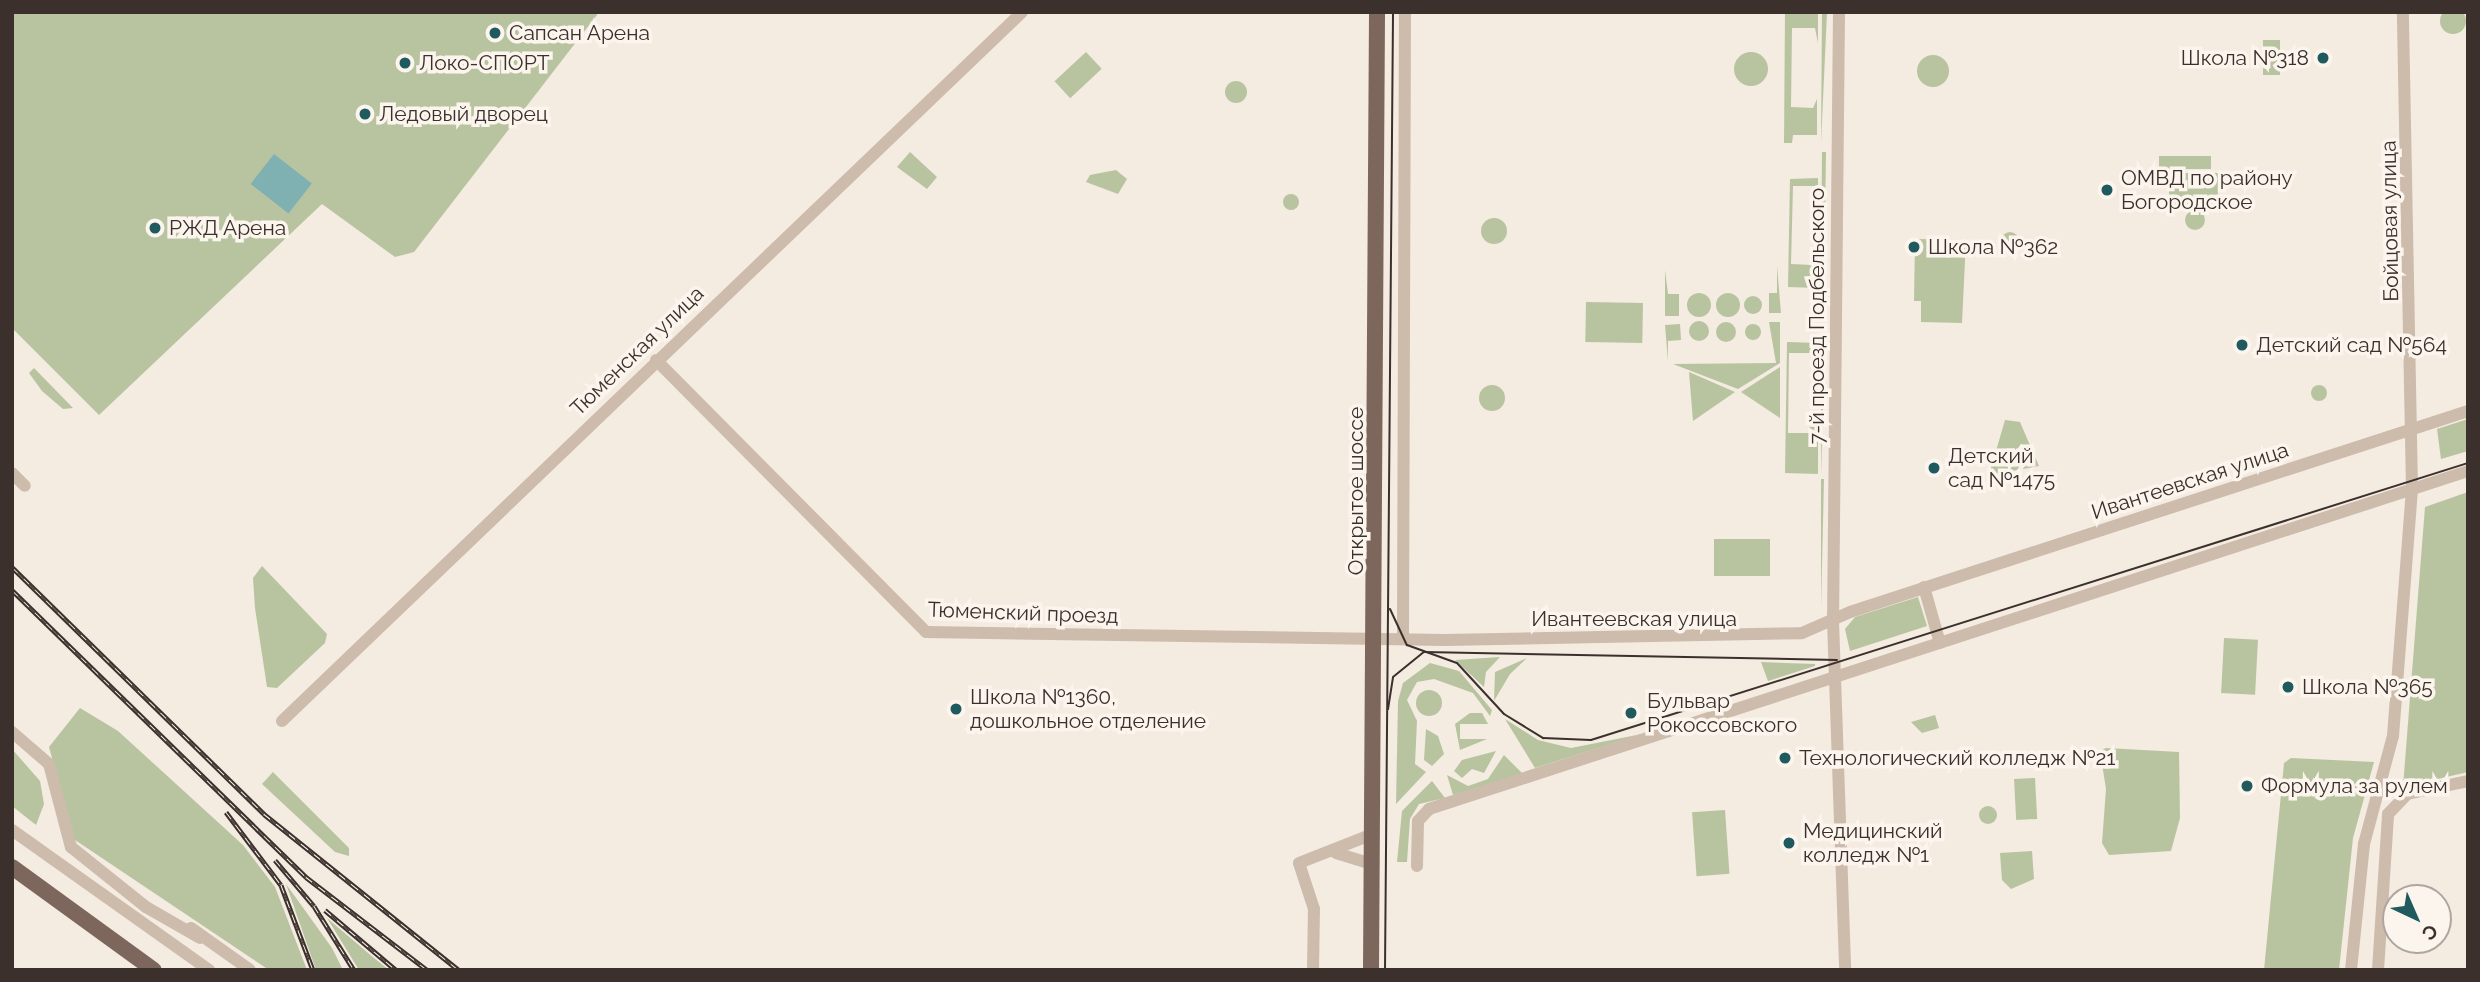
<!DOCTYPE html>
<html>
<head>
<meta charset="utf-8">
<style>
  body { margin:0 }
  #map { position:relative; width:2480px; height:982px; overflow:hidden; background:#f4ebe1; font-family:Raleway,sans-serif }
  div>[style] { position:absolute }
  .green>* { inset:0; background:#b8c4a0; transform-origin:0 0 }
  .round { border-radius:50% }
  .water>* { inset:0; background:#7fb0b2; transform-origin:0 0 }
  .minor>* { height:12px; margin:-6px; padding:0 6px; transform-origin:6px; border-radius:6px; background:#cdbbac }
  .major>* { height:16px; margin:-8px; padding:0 8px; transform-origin:8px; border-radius:8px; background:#7d675c }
  .tram>* { height:2px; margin:-1px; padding:0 1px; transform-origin:1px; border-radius:1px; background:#3b302b }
  .rail>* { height:5px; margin-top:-2.5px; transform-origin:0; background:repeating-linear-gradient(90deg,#fbf5ee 0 8px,#3b302b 0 16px); box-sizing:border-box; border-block:2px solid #3b302b }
  .minor-bridge>* { height:12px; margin:-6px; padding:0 6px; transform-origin:6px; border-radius:6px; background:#cdbbac }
  .dots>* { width:19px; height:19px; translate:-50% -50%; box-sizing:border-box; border:4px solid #fbf5ee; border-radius:50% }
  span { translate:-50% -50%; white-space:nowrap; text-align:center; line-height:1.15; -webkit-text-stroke:7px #fbf5ee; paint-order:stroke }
  .poi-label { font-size:21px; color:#3b302b }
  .left { translate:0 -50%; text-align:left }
  .right { translate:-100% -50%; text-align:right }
  .street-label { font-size:21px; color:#3b302b }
  .frame { position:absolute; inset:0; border:14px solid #3b302b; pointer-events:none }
  .north { position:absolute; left:2382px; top:884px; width:70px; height:70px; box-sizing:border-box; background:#fbf5ee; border:2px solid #aea6a0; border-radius:50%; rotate:136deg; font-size:19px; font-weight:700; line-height:28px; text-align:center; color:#3b302b }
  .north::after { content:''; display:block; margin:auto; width:24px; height:32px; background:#1f5a5e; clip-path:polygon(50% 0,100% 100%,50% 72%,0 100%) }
</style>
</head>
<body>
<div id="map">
  <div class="green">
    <i class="round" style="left:2440px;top:8px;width:26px;height:26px"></i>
    <i style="clip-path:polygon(12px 12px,597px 12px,597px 15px,414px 252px,395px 257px,322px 204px,99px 415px,12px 328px)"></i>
    <i style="clip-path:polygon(1785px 12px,1818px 12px,1818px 43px,1815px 28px,1792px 28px,1791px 107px,1813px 108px,1817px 99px,1817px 135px,1793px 135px,1792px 143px,1784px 143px)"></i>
    <i style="clip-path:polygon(1822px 12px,1827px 12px,1821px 143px)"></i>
    <i style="left:2280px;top:40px;width:35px;height:17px;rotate:90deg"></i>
    <i style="left:1086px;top:52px;width:23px;height:43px;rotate:47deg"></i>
    <i class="round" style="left:1734px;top:52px;width:34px;height:34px"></i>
    <i class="round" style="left:1917px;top:55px;width:32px;height:32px"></i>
    <i class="round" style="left:1225px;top:81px;width:22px;height:22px"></i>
    <i style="clip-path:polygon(910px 152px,937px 177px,927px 189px,897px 167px)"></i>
    <i style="clip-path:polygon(1822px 152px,1826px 152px,1824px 288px,1821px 288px)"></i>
    <i style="left:2211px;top:156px;width:13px;height:52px;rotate:90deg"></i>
    <i style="clip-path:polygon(1116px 170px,1127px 179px,1118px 194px,1086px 182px,1090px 175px)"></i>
    <i style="left:2218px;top:173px;width:32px;height:49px;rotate:90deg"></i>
    <i style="clip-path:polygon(1818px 178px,1818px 194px,1814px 186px,1793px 186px,1791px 264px,1812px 265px,1812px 255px,1818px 255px,1818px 288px,1788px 287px,1790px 179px)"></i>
    <i class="round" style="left:1283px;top:194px;width:16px;height:16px"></i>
    <i class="round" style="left:2185px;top:210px;width:20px;height:20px"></i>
    <i class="round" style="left:1481px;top:218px;width:26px;height:26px"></i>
    <i class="round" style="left:2001px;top:232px;width:18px;height:18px"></i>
    <i style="clip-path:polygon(1915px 239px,1966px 240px,1962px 323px,1921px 322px,1921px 301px,1914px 301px)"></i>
    <i style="clip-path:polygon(1777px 266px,1781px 313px,1769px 313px,1769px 293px,1777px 293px)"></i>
    <i style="clip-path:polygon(1665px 270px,1668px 294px,1679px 294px,1679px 316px,1665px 316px)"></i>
    <i class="round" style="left:1687px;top:293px;width:24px;height:24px"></i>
    <i class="round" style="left:1716px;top:293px;width:24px;height:24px"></i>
    <i class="round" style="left:1744px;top:296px;width:18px;height:18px"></i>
    <i style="left:1586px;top:302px;width:57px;height:40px;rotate:1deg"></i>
    <i class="round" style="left:1689px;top:321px;width:20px;height:20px"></i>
    <i style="clip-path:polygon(1769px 322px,1780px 322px,1780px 363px,1738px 389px,1673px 364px,1776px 363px)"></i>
    <i class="round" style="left:1716px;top:322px;width:20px;height:20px"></i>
    <i class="round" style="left:1745px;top:324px;width:16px;height:16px"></i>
    <i style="clip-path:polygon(1680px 324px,1681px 340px,1668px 341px,1668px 361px,1665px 325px)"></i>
    <i style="clip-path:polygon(1787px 342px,1818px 343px,1818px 362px,1812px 362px,1811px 353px,1789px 353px,1788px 433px,1809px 433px,1810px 424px,1818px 424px,1818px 474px,1785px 473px)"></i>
    <i style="clip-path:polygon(1821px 342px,1825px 342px,1821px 475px)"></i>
    <i style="clip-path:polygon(1780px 367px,1780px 418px,1741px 392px)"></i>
    <i style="clip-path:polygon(34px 368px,73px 408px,63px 409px,42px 391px,29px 373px)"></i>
    <i style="clip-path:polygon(1689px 372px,1735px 392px,1693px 421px)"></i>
    <i class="round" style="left:1479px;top:385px;width:26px;height:26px"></i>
    <i class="round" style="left:2311px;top:385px;width:16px;height:16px"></i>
    <i style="clip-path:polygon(2468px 419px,2468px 451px,2441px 459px,2437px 429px)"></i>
    <i style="clip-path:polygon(2005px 420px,2020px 422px,2039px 466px,1989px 475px)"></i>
    <i style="clip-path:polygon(1821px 479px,1824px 479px,1821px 608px)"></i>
    <i style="clip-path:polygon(2468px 492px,2468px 772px,2403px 787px,2425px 507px)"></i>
    <i style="left:1714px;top:539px;width:56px;height:37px"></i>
    <i style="clip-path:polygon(262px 566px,327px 634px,325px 643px,277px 688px,267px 687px,255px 608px,253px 578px)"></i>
    <i style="clip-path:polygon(1918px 597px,1927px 626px,1850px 651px,1845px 629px,1855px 617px)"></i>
    <i style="left:2224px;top:638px;width:34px;height:55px;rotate:3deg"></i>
    <i style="clip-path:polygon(1500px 657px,1486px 672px,1484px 687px,1455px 660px)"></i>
    <i style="clip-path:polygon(1527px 658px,1510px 674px,1494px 701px,1495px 672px)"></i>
    <i style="clip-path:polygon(1761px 662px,1815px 664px,1815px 666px,1768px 681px)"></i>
    <i style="clip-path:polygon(1430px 663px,1459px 671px,1492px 710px,1490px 716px,1473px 693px,1434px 679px,1417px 682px,1407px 700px,1417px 721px,1415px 764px,1426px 772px,1396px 804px,1398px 701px,1403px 683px)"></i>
    <i class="round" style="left:1416px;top:690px;width:26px;height:26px"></i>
    <i style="clip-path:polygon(80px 708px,118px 731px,243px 845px,275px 887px,307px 970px,269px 970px,75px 840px,49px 747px)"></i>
    <i style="clip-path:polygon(1470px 713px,1482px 713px,1488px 724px,1460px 724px,1460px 739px,1487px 739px,1460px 750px,1455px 724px)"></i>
    <i style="clip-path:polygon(1935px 715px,1939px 728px,1922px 733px,1911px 722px)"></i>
    <i style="clip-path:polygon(1505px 719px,1538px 740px,1571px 748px,1642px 734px,1535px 768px)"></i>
    <i style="clip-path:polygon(1426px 729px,1438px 736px,1444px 754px,1432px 766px,1424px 760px)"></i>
    <i style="clip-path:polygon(2106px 748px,2179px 752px,2180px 818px,2171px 851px,2109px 855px,2102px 843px,2106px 789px,2100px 751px)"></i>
    <i style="clip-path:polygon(12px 749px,40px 781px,44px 804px,36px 825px,12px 806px)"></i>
    <i style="clip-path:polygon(1496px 751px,1484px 773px,1472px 769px,1462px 778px,1454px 771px,1462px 760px)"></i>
    <i style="clip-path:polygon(1504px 755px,1523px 774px,1453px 795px,1447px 775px,1468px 786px,1488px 779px)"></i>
    <i style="clip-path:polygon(2291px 758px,2374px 762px,2353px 838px,2339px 970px,2264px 970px,2284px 763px)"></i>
    <i style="clip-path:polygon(273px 772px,349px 848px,349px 856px,335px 852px,262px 784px)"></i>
    <i style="left:2035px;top:778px;width:41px;height:21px;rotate:87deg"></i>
    <i style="clip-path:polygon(1432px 781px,1445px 798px,1419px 804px,1410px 819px,1407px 862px,1397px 862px,1402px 811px)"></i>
    <i class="round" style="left:1979px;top:806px;width:18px;height:18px"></i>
    <i style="left:1725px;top:810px;width:64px;height:33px;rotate:86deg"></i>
    <i style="clip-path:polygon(2032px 851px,2034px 879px,2011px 889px,2002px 880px,2000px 853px)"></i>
    <i style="clip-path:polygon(286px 884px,332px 948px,343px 970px,316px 970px)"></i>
    <i style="clip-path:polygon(327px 918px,374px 958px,389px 970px,359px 970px)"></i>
  </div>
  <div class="water">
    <i style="left:274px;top:154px;width:48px;height:38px;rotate:38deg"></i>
  </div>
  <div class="minor">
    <i style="left:1839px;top:12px;width:609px;rotate:90.56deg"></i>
    <i style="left:1833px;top:621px;width:349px;rotate:88deg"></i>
    <i style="left:656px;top:360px;width:383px;rotate:45.2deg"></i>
    <i style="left:926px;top:632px;width:519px;rotate:0.88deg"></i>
    <i style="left:1445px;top:640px;width:357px;rotate:-1.1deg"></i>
    <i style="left:1802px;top:633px;width:52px;rotate:-23.6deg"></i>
    <i style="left:1850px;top:612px;width:650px;rotate:-18.02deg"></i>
    <i style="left:12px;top:473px;width:18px;rotate:45deg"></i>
    <i style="left:1924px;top:587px;width:58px;rotate:74.1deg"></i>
    <i style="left:1403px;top:638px;width:626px;rotate:-89.82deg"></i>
    <i style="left:282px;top:721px;width:1025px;rotate:-43.77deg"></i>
    <i style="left:12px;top:732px;width:49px;rotate:40.9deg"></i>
    <i style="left:49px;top:764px;width:86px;rotate:75.2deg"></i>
    <i style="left:71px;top:847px;width:96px;rotate:38.7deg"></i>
    <i style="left:146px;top:907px;width:62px;rotate:29.9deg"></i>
    <i style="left:12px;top:830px;width:242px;rotate:35.4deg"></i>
    <i style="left:1336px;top:853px;width:39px;rotate:17deg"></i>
    <i style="left:1417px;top:866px;width:45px;rotate:-88.7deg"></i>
    <i style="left:1418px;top:821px;width:16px;rotate:-47deg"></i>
    <i style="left:1429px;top:809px;width:1093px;rotate:-18.02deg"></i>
    <i style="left:1313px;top:970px;width:61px;rotate:-89.1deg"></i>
    <i style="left:1314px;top:909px;width:48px;rotate:-108.1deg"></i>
    <i style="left:1299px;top:863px;width:79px;rotate:-21.4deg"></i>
    <i style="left:2351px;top:970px;width:127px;rotate:-84.1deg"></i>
    <i style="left:2364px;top:844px;width:112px;rotate:-75deg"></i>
    <i style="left:2393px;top:736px;width:248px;rotate:-85.6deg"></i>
    <i style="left:2412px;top:489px;width:477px;rotate:-91.1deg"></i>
    <i style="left:2378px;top:970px;width:156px;rotate:-86.3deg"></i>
    <i style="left:2388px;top:814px;width:28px;rotate:-46deg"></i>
    <i style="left:2407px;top:794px;width:62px;rotate:-12deg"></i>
  </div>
  <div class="major">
    <i style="left:12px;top:867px;width:175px;rotate:36deg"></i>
    <i style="left:1371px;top:970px;width:958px;rotate:-89.64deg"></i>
  </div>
  <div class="tram">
    <i style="left:1390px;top:609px;width:40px;rotate:65deg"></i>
    <i style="left:1407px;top:645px;width:53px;rotate:19.8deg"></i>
    <i style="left:1457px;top:663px;width:69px;rotate:47.3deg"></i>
    <i style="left:1504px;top:714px;width:46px;rotate:31.6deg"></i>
    <i style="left:1543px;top:738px;width:48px;rotate:2.4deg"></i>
    <i style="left:1591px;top:740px;width:920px;rotate:-17.53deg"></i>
    <i style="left:1388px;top:709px;width:32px;rotate:-81deg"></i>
    <i style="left:1393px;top:677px;width:40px;rotate:-39deg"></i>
    <i style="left:1424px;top:652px;width:413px;rotate:1.1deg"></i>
    <i style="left:1385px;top:970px;width:958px;rotate:-89.52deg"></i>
  </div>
  <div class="rail">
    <i style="left:12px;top:567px;width:353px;rotate:44.4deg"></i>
    <i style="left:264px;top:814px;width:250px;rotate:38.7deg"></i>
    <i style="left:12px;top:590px;width:411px;rotate:44.3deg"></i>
    <i style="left:306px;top:877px;width:153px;rotate:37.5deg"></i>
    <i style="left:226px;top:812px;width:91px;rotate:53deg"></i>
    <i style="left:281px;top:885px;width:91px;rotate:69.4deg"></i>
    <i style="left:275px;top:860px;width:60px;rotate:49.7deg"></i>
    <i style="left:314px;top:906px;width:75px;rotate:58deg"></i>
    <i style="left:325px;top:910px;width:93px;rotate:40.2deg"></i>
  </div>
  <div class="minor-bridge">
    <i style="left:191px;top:928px;width:72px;rotate:35.4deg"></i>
  </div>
  <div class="dots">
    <i style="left:495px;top:33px;background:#1f5a5e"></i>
    <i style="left:2323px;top:58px;background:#1f5a5e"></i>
    <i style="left:405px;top:63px;background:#1f5a5e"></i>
    <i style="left:365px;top:114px;background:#1f5a5e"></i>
    <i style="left:2107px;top:190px;background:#1f5a5e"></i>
    <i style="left:155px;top:228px;background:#1f5a5e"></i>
    <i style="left:1914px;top:247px;background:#1f5a5e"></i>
    <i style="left:2242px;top:345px;background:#1f5a5e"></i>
    <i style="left:1934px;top:468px;background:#1f5a5e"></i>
    <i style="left:2288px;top:687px;background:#1f5a5e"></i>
    <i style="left:956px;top:709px;background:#1f5a5e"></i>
    <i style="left:1631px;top:713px;background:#1f5a5e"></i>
    <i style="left:1785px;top:758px;background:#1f5a5e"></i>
    <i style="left:2247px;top:786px;background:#1f5a5e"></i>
    <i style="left:1789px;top:843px;background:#1f5a5e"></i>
  </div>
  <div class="poi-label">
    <span class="left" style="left:509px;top:33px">Сапсан Арена</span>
    <span class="right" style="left:2309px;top:58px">Школа №318</span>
    <span class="left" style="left:419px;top:63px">Локо-СПОРТ</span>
    <span class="left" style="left:379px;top:114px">Ледовый дворец</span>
    <span class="left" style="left:2121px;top:190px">ОМВД по району<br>Богородское</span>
    <span class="left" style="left:169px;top:228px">РЖД Арена</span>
    <span class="left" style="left:1928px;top:247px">Школа №362</span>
    <span class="left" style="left:2256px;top:345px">Детский сад №564</span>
    <span class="left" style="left:1948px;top:468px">Детский<br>сад №1475</span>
    <span class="left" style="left:2302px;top:687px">Школа №365</span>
    <span class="left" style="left:970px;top:709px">Школа №1360,<br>дошкольное отделение</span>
    <span class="left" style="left:1647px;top:713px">Бульвар<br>Рокоссовского</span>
    <span class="left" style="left:1799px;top:758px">Технологический колледж №21</span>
    <span class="left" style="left:2261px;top:786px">Формула за рулем</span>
    <span class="left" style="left:1803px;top:843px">Медицинский<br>колледж №1</span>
  </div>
  <div class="street-label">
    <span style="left:2390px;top:221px;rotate:-91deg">Бойцовая улица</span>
    <span style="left:1817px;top:316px;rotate:-90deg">7-й проезд Подбельского</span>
    <span style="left:637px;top:351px;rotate:-44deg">Тюменская улица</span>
    <span style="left:2190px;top:481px;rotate:-18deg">Ивантеевская улица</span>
    <span style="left:1356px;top:491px;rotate:-90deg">Открытое шоссе</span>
    <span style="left:1023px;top:613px;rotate:2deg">Тюменский проезд</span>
    <span style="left:1634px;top:619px">Ивантеевская улица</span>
  </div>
  <div class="frame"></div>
  <div class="north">С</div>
</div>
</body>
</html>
